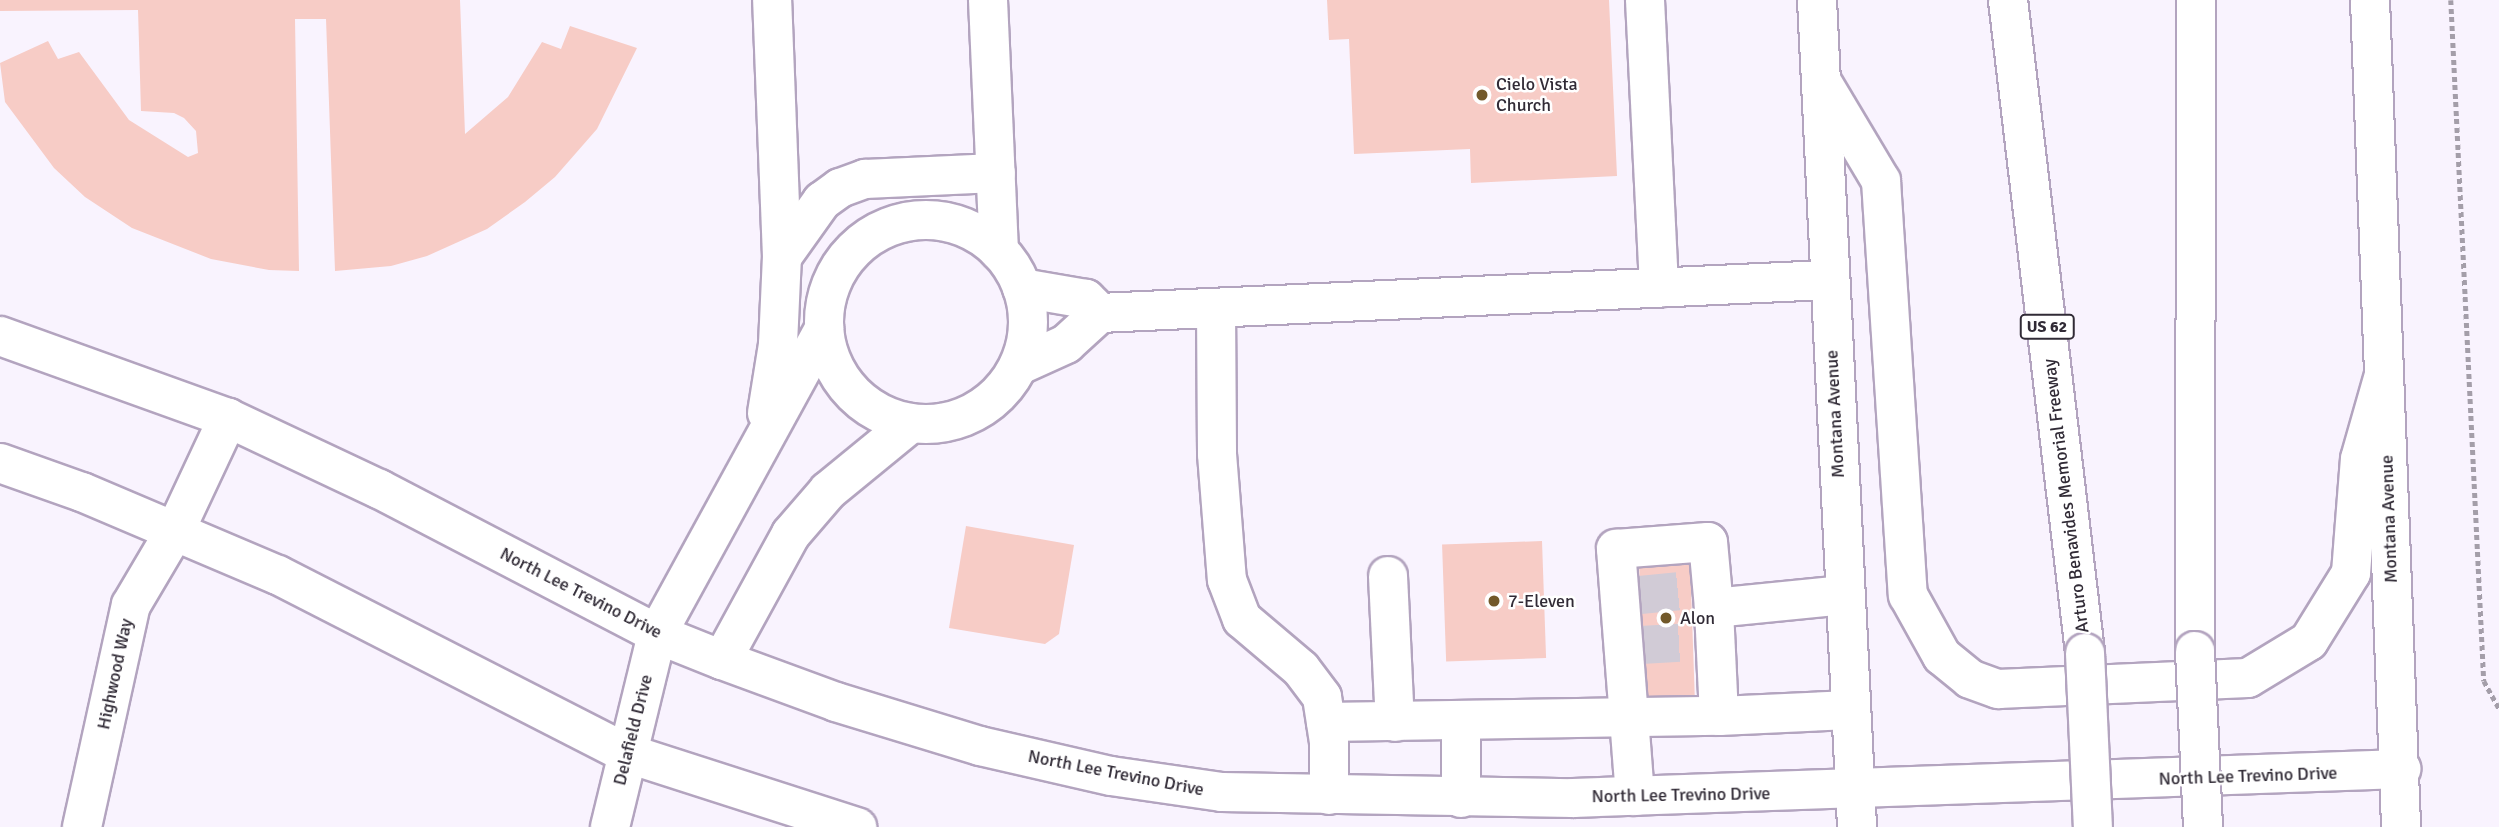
<!DOCTYPE html>
<html>
<head>
<meta charset="utf-8">
<style>
  body { margin:0 }
  #map { position:relative; width:2499px; height:827px; overflow:hidden; background:#f9f3fe; font-family:Signika,sans-serif }
  div>[style] { position:absolute }
  .building>* { inset:0; background:#f7ccc6; transform-origin:0 0 }
  .minor-tunnel>* { height:38px; margin-top:-19px; transform-origin:0; background:repeating-linear-gradient(90deg,#d1cbd6 0 38px,transparent 0 57px) }
  .path>* { height:4.5px; margin-top:-2.25px; transform-origin:0; background:repeating-linear-gradient(90deg,#a49ea9 0 5px,transparent 0 8.5px) }
  .roads { filter:drop-shadow(2px 0 #b3a4bf) drop-shadow(-2px 0 #b3a4bf) drop-shadow(0 2px #b3a4bf) drop-shadow(0 -2px #b3a4bf) }
  .minor>* { height:38px; margin:-19px; padding:0 19px; transform-origin:19px; border-radius:19px; background:#fff }
  .minor>.ring { margin:-19px; padding:0; box-sizing:content-box; background:none; border:38px solid #fff; border-radius:50% }
  .major>* { height:38px; margin:-19px; padding:0 19px; transform-origin:19px; border-radius:19px; background:#fff }
  .highway>* { height:38px; margin:-19px; padding:0 19px; transform-origin:19px; border-radius:19px; background:#fff }
  .bridges { filter:drop-shadow(2px 0 #b3a4bf) drop-shadow(-2px 0 #b3a4bf) drop-shadow(0 2px #b3a4bf) drop-shadow(0 -2px #b3a4bf) }
  .highway-bridge>* { height:38px; margin:-19px; padding:0 19px; transform-origin:19px; border-radius:19px; background:#fff }
  .dots>* { width:19px; height:19px; translate:-50% -50%; box-sizing:border-box; border:4px solid #fff; border-radius:50% }
  span { translate:-50% -50%; white-space:nowrap; text-align:center; line-height:1.15; -webkit-text-stroke:5px #fff; paint-order:stroke }
  .shield-label span { padding:2px 5px; background:#fff; border:2px solid; border-radius:5px; -webkit-text-stroke-width:0 }
  .shield-label { font-size:16px; color:#312b36; font-weight:700 }
  .poi-label { font-size:18px; color:#312b36 }
  .left { translate:0 -50%; text-align:left }
  .street-label { font-size:18px; color:#312b36 }
</style>
</head>
<body>
<div id="map">
  <div class="building">
    <i style="clip-path:polygon(0 0,460px 0,465px 134px,508px 97px,542px 42px,561px 49px,570px 26px,637px 48px,597px 129px,555px 177px,525px 202px,487px 229px,427px 256px,391px 266px,335px 271px,326px 19px,295px 19px,299px 271px,269px 270px,211px 259px,132px 228px,85px 197px,54px 168px,5px 102px,0 63px,48px 41px,58px 59px,79px 52px,129px 120px,188px 157px,198px 153px,196px 131px,184px 118px,174px 113px,141px 111px,138px 10px,0 11px)"></i>
    <i style="clip-path:polygon(1327px 0,1609px 0,1617px 176px,1471px 183px,1470px 149px,1354px 154px,1349px 39px,1329px 40px)"></i>
    <i style="clip-path:polygon(966px 526px,1074px 545px,1059px 634px,1045px 644px,949px 628px)"></i>
    <i style="left:1542px;top:541px;width:117px;height:100px;rotate:88deg"></i>
    <i style="left:1690px;top:560px;width:135px;height:51px;rotate:88deg"></i>
  </div>
  <div class="minor-tunnel">
    <i style="left:1640px;top:595px;width:51px;rotate:-5.6deg"></i>
    <i style="left:1641px;top:645px;width:52px;rotate:-3.3deg"></i>
  </div>
  <div class="path">
    <i style="left:2451px;top:0;width:682px;rotate:87.23deg"></i>
    <i style="left:2484px;top:681px;width:31px;rotate:61deg"></i>
  </div>
  <div class="roads">
    <div class="minor">
      <i style="left:988px;top:0;width:251px;rotate:87.5deg"></i>
      <i style="left:1645px;top:0;width:288px;rotate:87.2deg"></i>
      <i class="ring" style="left:824px;top:220px;width:166px;height:166px"></i>
      <i style="left:782px;top:257px;width:69px;rotate:-54.5deg"></i>
      <i style="left:822px;top:201px;width:22px;rotate:-36deg"></i>
      <i style="left:840px;top:188px;width:27px;rotate:-20deg"></i>
      <i style="left:865px;top:179px;width:131px;rotate:-2.6deg"></i>
      <i style="left:1216px;top:308px;width:146px;rotate:89.6deg"></i>
      <i style="left:1217px;top:454px;width:126px;rotate:85.5deg"></i>
      <i style="left:1227px;top:580px;width:42px;rotate:69deg"></i>
      <i style="left:1242px;top:619px;width:77px;rotate:40.3deg"></i>
      <i style="left:1301px;top:669px;width:35px;rotate:53deg"></i>
      <i style="left:1322px;top:697px;width:46px;rotate:81.2deg"></i>
      <i style="left:1329px;top:742px;width:53px;rotate:90deg"></i>
      <i style="left:1100px;top:313px;width:729px;rotate:-2.6deg"></i>
      <i style="left:1020px;top:365px;width:51px;rotate:-24.5deg"></i>
      <i style="left:1066px;top:344px;width:46px;rotate:-42.4deg"></i>
      <i style="left:1100px;top:313px;width:20px;rotate:-135deg"></i>
      <i style="left:1086px;top:299px;width:65px;rotate:-170.2deg"></i>
      <i style="left:767px;top:413px;width:70px;rotate:-80.9deg"></i>
      <i style="left:778px;top:344px;width:87px;rotate:-87.4deg"></i>
      <i style="left:782px;top:257px;width:257px;rotate:-92.2deg"></i>
      <i style="left:1388px;top:576px;width:146px;rotate:87.3deg"></i>
      <i style="left:722px;top:660px;width:144px;rotate:-61.3deg"></i>
      <i style="left:791px;top:534px;width:57px;rotate:-49.3deg"></i>
      <i style="left:828px;top:491px;width:106px;rotate:-39.3deg"></i>
      <i style="left:1719px;top:716px;width:132px;rotate:-2.6deg"></i>
      <i style="left:1326px;top:722px;width:393px;rotate:-0.9deg"></i>
      <i style="left:1719px;top:716px;width:108px;rotate:-92.7deg"></i>
      <i style="left:1461px;top:722px;width:76px;rotate:90deg"></i>
      <i style="left:1635px;top:796px;width:248px;rotate:-94.4deg"></i>
      <i style="left:1616px;top:549px;width:92px;rotate:-4.4deg"></i>
      <i style="left:1708px;top:542px;width:66px;rotate:84.8deg"></i>
      <i style="left:1714px;top:608px;width:131px;rotate:-5.7deg"></i>
      <i style="left:82px;top:827px;width:227px;rotate:-77.6deg"></i>
      <i style="left:131px;top:605px;width:88px;rotate:-59.4deg"></i>
      <i style="left:176px;top:529px;width:123px;rotate:-64.9deg"></i>
      <i style="left:610px;top:827px;width:199px;rotate:-76.3deg"></i>
      <i style="left:657px;top:634px;width:348px;rotate:-61.3deg"></i>
    </div>
    <div class="major">
      <i style="left:1817px;top:0;width:828px;rotate:87.23deg"></i>
      <i style="left:2370px;top:0;width:828px;rotate:87.85deg"></i>
      <i style="left:1822px;top:82px;width:115px;rotate:59.2deg"></i>
      <i style="left:1881px;top:181px;width:415px;rotate:86.3deg"></i>
      <i style="left:1908px;top:595px;width:70px;rotate:60.9deg"></i>
      <i style="left:1942px;top:656px;width:36px;rotate:39deg"></i>
      <i style="left:1970px;top:679px;width:30px;rotate:20deg"></i>
      <i style="left:1998px;top:689px;width:250px;rotate:-2.5deg"></i>
      <i style="left:2248px;top:678px;width:71px;rotate:-31.2deg"></i>
      <i style="left:2309px;top:641px;width:80px;rotate:-58.3deg"></i>
      <i style="left:2351px;top:573px;width:114px;rotate:-85.5deg"></i>
      <i style="left:2360px;top:459px;width:84px;rotate:-74.1deg"></i>
      <i style="left:0;top:336px;width:242px;rotate:19.8deg"></i>
      <i style="left:228px;top:418px;width:167px;rotate:25.2deg"></i>
      <i style="left:379px;top:489px;width:314px;rotate:27.5deg"></i>
      <i style="left:657px;top:634px;width:70px;rotate:21.8deg"></i>
      <i style="left:722px;top:660px;width:121px;rotate:20.2deg"></i>
      <i style="left:836px;top:702px;width:151px;rotate:17deg"></i>
      <i style="left:980px;top:746px;width:134px;rotate:12.9deg"></i>
      <i style="left:1111px;top:776px;width:112px;rotate:8.2deg"></i>
      <i style="left:1222px;top:792px;width:351px;rotate:1deg"></i>
      <i style="left:1573px;top:798px;width:829px;rotate:-2.01deg"></i>
      <i style="left:0;top:463px;width:87px;rotate:19.5deg"></i>
      <i style="left:82px;top:492px;width:213px;rotate:23deg"></i>
      <i style="left:278px;top:575px;width:391px;rotate:27.1deg"></i>
      <i style="left:626px;top:753px;width:243px;rotate:17.8deg"></i>
    </div>
    <div class="highway">
      <i style="left:2008px;top:0;width:658px;rotate:83.27deg"></i>
      <i style="left:2195px;top:651px;width:651px;rotate:-89.91deg"></i>
    </div>
  </div>
  <div class="bridges">
    <div class="highway-bridge">
      <i style="left:2195px;top:651px;width:176px;rotate:87.4deg"></i>
      <i style="left:2085px;top:653px;width:174px;rotate:87.4deg"></i>
    </div>
  </div>
  <div class="dots">
    <i style="left:1482px;top:95px;background:#72592a"></i>
    <i style="left:1494px;top:601px;background:#72592a"></i>
    <i style="left:1666px;top:618px;background:#72592a"></i>
  </div>
  <div class="shield-label">
    <span style="left:2047px;top:327px">US 62</span>
  </div>
  <div class="poi-label">
    <span class="left" style="left:1496px;top:95px">Cielo Vista<br>Church</span>
    <span class="left" style="left:1508px;top:601px">7-Eleven</span>
    <span class="left" style="left:1680px;top:618px">Alon</span>
  </div>
  <div class="street-label">
    <span style="left:1835px;top:414px;rotate:-93deg">Montana Avenue</span>
    <span style="left:2066px;top:496px;rotate:-97deg">Arturo Benavides Memorial Freeway</span>
    <span style="left:2389px;top:519px;rotate:-92deg">Montana Avenue</span>
    <span style="left:581px;top:593px;rotate:27deg">North Lee Trevino Drive</span>
    <span style="left:115px;top:674px;rotate:-78deg">Highwood Way</span>
    <span style="left:633px;top:730px;rotate:-76deg">Delafield Drive</span>
    <span style="left:1116px;top:773px;rotate:11deg">North Lee Trevino Drive</span>
    <span style="left:2248px;top:776px;rotate:-2deg">North Lee Trevino Drive</span>
    <span style="left:1681px;top:795px;rotate:-1deg">North Lee Trevino Drive</span>
  </div>
</div>
</body>
</html>
